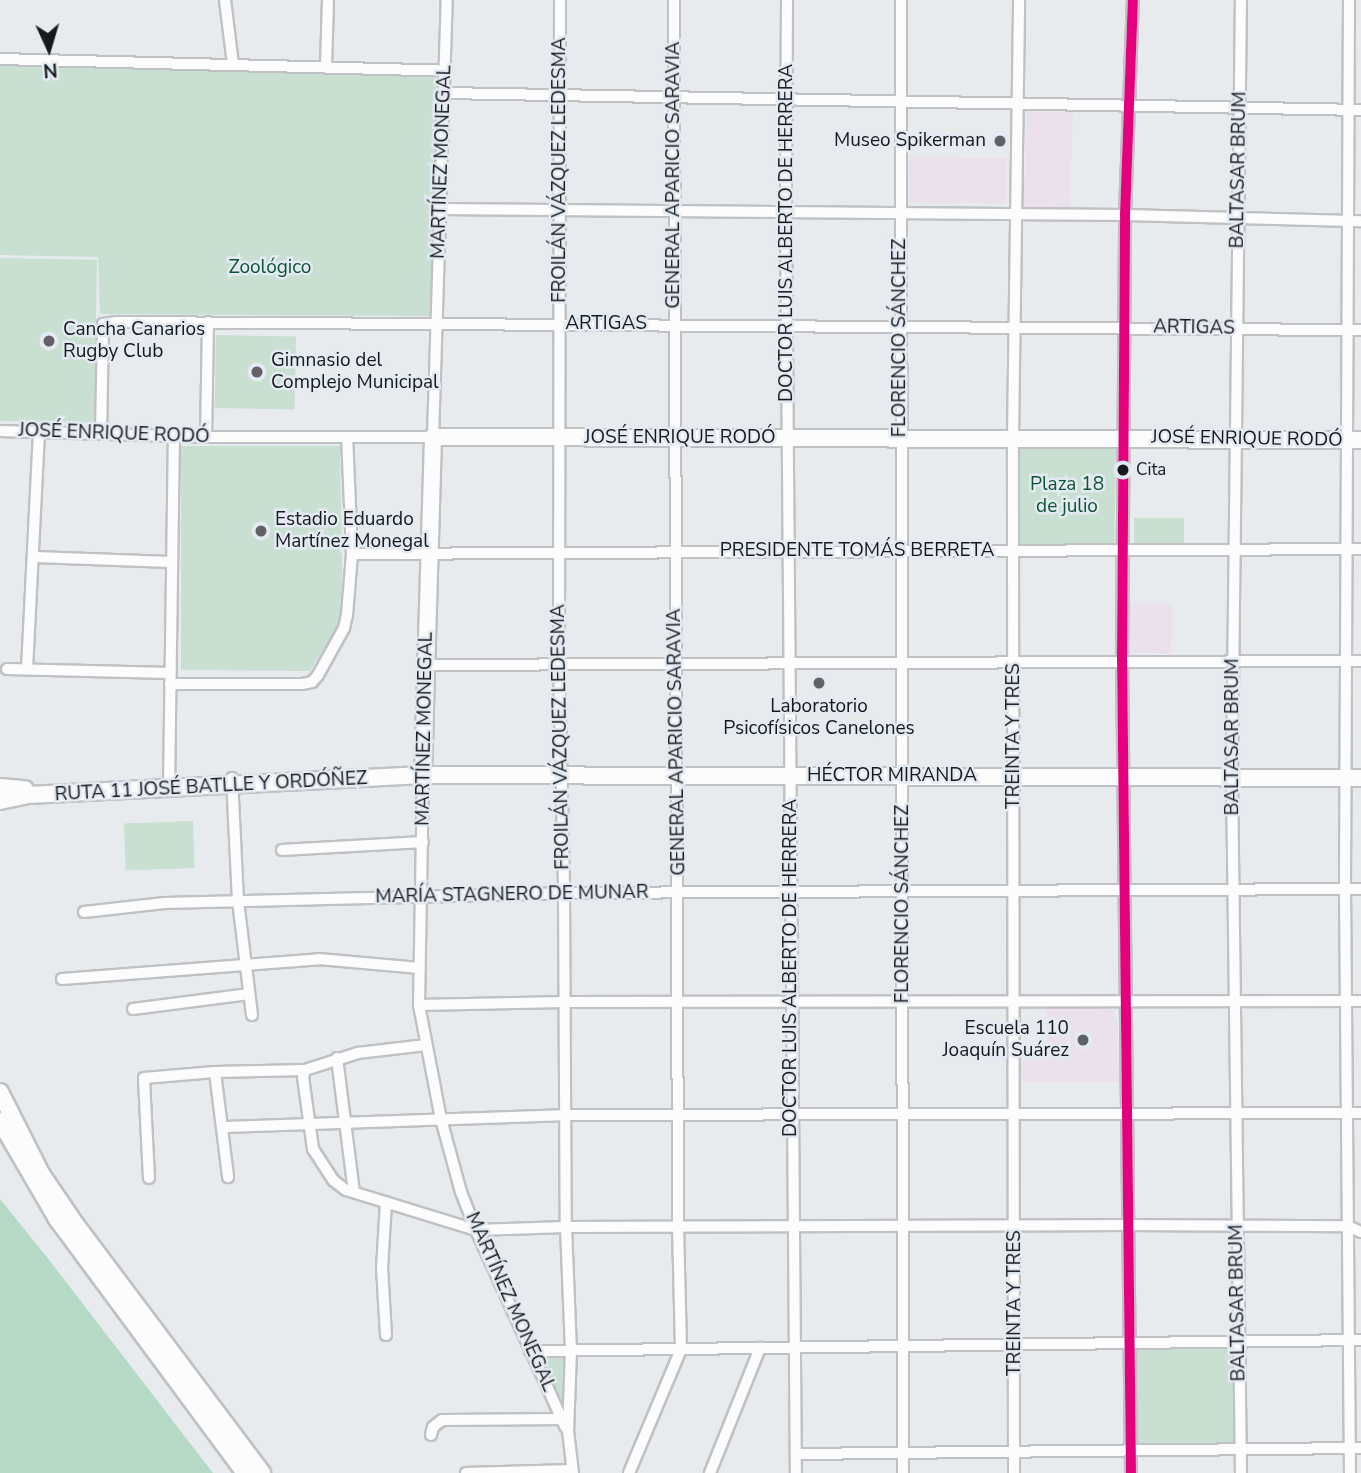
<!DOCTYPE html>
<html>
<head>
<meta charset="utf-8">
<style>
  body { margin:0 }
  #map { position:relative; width:1361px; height:1473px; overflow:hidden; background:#e8ebee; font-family:"Nunito Sans",sans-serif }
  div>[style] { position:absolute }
  .education>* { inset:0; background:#eae1ec; transform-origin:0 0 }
  .green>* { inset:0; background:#c8dfd2; transform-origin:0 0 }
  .forest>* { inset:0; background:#b6d9c5 }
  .roads { filter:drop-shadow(2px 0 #bfc1c4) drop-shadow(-2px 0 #bfc1c4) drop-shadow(0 2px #bfc1c4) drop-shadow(0 -2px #bfc1c4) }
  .minor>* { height:10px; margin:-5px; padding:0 5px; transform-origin:5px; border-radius:5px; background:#fcfcfc }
  .highway>* { height:16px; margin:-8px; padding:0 8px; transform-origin:8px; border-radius:8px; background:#fcfcfc }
  .bus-1>* { height:10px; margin:-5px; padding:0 5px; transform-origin:5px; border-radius:5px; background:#e5007d }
  .dots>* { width:19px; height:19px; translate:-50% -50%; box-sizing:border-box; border:4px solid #e4eaf2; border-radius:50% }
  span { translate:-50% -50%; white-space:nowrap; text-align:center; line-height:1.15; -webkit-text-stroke:5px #e4eaf2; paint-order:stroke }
  .bus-label { font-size:17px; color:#16181b }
  .left { translate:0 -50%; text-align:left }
  .poi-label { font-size:19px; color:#16181b }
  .right { translate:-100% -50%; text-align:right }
  .street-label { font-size:19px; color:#16181b }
  .park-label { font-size:19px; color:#0d5532 }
  .north { position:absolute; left:14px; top:14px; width:70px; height:70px; -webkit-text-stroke:5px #e4eaf2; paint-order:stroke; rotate:176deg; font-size:19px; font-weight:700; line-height:28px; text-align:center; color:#16181b }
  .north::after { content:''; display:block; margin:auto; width:24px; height:32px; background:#16181b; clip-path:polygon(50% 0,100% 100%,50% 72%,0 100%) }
</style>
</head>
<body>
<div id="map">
  <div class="education">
    <i style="left:1027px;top:111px;width:46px;height:97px;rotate:2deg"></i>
    <i style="left:909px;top:156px;width:98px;height:46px;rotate:1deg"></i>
    <i style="left:1128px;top:603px;width:44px;height:50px;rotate:1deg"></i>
    <i style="clip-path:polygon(1104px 1007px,1104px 1010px,1115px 1010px,1115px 1021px,1118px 1021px,1119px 1082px,1022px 1083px,1021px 1061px,1047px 1059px,1046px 1008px)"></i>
  </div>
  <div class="green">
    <i style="clip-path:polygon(0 63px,440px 74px,434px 316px,100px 314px,98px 257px,0 255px)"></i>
    <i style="left:0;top:258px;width:97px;height:163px;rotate:1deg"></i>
    <i style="left:216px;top:335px;width:80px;height:73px;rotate:1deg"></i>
    <i style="clip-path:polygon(181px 446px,340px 446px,343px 616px,310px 671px,181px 670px)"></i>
    <i style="left:1018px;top:446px;width:98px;height:99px;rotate:1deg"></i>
    <i style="left:1184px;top:518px;width:28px;height:50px;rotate:90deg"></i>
    <i style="left:193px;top:821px;width:47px;height:69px;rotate:88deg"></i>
    <i style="left:1237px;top:1343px;width:105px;height:104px;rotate:89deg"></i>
    <i style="clip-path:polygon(565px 1354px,564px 1409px,538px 1355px)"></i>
  </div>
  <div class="forest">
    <i style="clip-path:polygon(0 1199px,50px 1261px,213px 1473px,0 1473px)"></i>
  </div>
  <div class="roads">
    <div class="minor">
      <i style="left:225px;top:0;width:64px;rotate:82.9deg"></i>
      <i style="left:560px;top:0;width:665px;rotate:90.09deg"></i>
      <i style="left:559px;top:665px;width:228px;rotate:88.7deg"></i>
      <i style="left:564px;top:893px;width:334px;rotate:89.7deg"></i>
      <i style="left:566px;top:1227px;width:124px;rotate:87.7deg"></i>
      <i style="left:571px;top:1351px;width:80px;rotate:92.1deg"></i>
      <i style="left:568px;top:1431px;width:42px;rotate:83.2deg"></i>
      <i style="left:787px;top:0;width:213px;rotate:90.3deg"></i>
      <i style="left:786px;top:213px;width:1260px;rotate:89.55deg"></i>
      <i style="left:901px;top:0;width:1473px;rotate:89.92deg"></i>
      <i style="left:1349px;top:0;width:889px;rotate:90.26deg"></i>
      <i style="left:1345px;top:889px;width:584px;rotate:89.51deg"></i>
      <i style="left:0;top:59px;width:445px;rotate:1.5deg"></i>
      <i style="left:326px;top:67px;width:67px;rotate:-88.3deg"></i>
      <i style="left:445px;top:93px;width:916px;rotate:1.06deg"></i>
      <i style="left:440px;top:209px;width:685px;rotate:0.5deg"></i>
      <i style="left:1125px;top:215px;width:236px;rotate:1.5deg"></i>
      <i style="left:0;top:431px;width:206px;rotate:1.7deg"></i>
      <i style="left:206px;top:437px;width:227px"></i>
      <i style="left:433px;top:437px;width:437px;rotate:-88.2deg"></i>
      <i style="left:101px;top:433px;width:109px;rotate:-88.9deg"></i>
      <i style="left:103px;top:324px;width:14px;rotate:-8deg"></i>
      <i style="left:117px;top:322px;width:1244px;rotate:0.37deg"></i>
      <i style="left:206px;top:437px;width:115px;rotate:-89deg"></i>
      <i style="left:352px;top:554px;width:1009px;rotate:-0.28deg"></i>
      <i style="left:34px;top:557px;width:138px;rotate:2.1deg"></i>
      <i style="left:426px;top:665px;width:935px;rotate:-0.25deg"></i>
      <i style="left:7px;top:669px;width:163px;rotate:1.4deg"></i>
      <i style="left:27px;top:669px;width:237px;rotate:-87.1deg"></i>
      <i style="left:170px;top:684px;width:132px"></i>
      <i style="left:302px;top:684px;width:10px;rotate:-11deg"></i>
      <i style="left:312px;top:682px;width:9px;rotate:-49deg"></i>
      <i style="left:318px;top:675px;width:54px;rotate:-61deg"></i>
      <i style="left:344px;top:628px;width:13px;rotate:-77deg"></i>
      <i style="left:347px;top:615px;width:61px;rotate:-85.3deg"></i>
      <i style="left:352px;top:554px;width:117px;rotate:-92.4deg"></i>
      <i style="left:423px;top:775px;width:230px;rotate:91deg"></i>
      <i style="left:419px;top:1005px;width:116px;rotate:79.1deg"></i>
      <i style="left:441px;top:1119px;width:76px;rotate:74.7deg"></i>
      <i style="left:461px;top:1192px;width:41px;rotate:68.5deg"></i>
      <i style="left:476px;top:1230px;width:217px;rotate:65.6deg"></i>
      <i style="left:232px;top:778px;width:123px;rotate:87.2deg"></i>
      <i style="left:238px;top:901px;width:115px;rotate:83deg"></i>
      <i style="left:169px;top:789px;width:354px;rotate:-89.2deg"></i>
      <i style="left:282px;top:850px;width:141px;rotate:-3.2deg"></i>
      <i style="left:84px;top:912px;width:81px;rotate:-6.4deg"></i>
      <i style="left:164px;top:903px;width:400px;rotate:-1.4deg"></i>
      <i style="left:564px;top:893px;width:797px;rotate:-0.29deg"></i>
      <i style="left:62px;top:979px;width:258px;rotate:-4.4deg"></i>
      <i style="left:319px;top:959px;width:101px;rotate:5.1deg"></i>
      <i style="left:419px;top:1005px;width:145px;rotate:-1.2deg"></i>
      <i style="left:564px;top:1002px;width:797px;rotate:-0.07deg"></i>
      <i style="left:133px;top:1009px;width:117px;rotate:-7.4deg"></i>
      <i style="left:337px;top:1058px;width:135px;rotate:82.8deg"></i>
      <i style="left:305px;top:1070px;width:7px;rotate:106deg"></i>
      <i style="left:303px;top:1077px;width:73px;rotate:82.1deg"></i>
      <i style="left:313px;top:1149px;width:37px;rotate:57deg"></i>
      <i style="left:333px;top:1180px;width:16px;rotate:38deg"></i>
      <i style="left:346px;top:1190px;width:136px;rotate:17.1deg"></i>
      <i style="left:476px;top:1230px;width:90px;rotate:-1.9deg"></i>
      <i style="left:566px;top:1227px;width:560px;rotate:-0.2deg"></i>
      <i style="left:1126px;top:1225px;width:222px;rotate:0.3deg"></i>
      <i style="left:1348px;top:1226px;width:14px;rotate:25deg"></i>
      <i style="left:215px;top:1072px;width:106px;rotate:82.9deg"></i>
      <i style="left:223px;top:1127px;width:341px;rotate:-2deg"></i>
      <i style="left:564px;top:1115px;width:797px;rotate:-0.14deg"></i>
      <i style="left:149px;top:1178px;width:100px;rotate:-92.9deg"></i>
      <i style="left:144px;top:1078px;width:71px;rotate:-4.8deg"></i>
      <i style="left:215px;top:1072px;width:90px;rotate:-1.3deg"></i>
      <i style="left:305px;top:1070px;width:56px;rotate:-17.8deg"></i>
      <i style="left:358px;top:1053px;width:68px;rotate:-6.7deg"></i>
      <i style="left:386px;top:1335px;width:67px;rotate:-93.4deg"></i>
      <i style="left:382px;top:1268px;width:66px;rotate:-86.5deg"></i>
      <i style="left:530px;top:1351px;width:831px;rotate:-0.76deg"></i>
      <i style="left:431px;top:1435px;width:8px;rotate:-76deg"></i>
      <i style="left:433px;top:1427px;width:11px;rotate:-38deg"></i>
      <i style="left:442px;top:1420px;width:121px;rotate:-0.5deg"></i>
      <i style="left:796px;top:1454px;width:565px;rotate:-0.61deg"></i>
      <i style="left:466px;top:1473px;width:106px;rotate:-1.6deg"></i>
      <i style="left:629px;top:1473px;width:134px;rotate:-67.2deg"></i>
      <i style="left:681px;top:1349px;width:122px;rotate:-91.4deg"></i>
      <i style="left:678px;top:1227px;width:1227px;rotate:-90.19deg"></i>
      <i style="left:710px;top:1473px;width:135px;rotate:-68.2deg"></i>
      <i style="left:1014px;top:1473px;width:1035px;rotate:-90.06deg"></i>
      <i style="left:1013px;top:438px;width:438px;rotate:-89.2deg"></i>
      <i style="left:1131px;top:1473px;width:813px;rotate:-90.63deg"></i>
      <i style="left:1122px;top:660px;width:445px;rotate:-89.6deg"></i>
      <i style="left:1125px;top:215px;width:215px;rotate:-87.9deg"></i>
      <i style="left:1241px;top:1473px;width:696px;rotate:-90.74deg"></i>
      <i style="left:1232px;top:777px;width:777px;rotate:-89.34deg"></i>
    </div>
    <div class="highway">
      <i style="left:423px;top:775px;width:338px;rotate:-88.3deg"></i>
      <i style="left:433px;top:437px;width:928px;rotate:0.19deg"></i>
      <i style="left:0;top:787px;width:25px;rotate:5deg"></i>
      <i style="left:0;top:801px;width:29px;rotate:-12deg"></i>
      <i style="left:28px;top:795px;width:396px;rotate:-2.9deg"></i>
      <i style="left:423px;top:775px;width:938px;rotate:0.18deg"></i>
      <i style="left:0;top:1092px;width:93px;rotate:63.2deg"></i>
      <i style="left:42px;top:1175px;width:60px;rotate:55.8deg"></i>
      <i style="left:76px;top:1225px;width:310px;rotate:53.1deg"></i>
      <i style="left:0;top:1121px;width:113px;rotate:59.8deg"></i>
      <i style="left:57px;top:1219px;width:316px;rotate:53.5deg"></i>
    </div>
  </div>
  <div class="bus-1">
    <i style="left:1131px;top:1473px;width:813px;rotate:-90.63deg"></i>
    <i style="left:1122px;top:660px;width:445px;rotate:-89.6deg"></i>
    <i style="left:1125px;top:215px;width:215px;rotate:-87.9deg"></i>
  </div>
  <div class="dots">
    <i style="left:1000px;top:141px;background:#606265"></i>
    <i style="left:49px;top:341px;background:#606265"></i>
    <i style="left:257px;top:372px;background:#606265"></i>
    <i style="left:1123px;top:470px;background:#16181b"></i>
    <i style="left:261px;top:531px;background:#606265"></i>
    <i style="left:819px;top:683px;background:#606265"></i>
    <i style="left:1083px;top:1040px;background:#606265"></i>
  </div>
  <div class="bus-label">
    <span class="left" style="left:1136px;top:470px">Cita</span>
  </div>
  <div class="poi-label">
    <span class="right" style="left:986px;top:141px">Museo Spikerman</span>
    <span class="left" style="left:63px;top:341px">Cancha Canarios<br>Rugby Club</span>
    <span class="left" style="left:271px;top:372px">Gimnasio del<br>Complejo Municipal</span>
    <span class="left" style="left:275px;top:531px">Estadio Eduardo<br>Martínez Monegal</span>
    <span style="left:819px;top:718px">Laboratorio<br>Psicofísicos Canelones</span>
    <span class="right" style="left:1069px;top:1040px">Escuela 110<br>Joaquín Suárez</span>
  </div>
  <div class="street-label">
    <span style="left:442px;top:162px;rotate:-88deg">MARTÍNEZ MONEGAL</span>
    <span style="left:560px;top:170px;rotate:-90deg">FROILÁN VÁZQUEZ LEDESMA</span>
    <span style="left:1239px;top:170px;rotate:-89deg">BALTASAR BRUM</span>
    <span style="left:674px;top:175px;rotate:-90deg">GENERAL APARICIO SARAVIA</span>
    <span style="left:787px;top:233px;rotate:-90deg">DOCTOR LUIS ALBERTO DE HERRERA</span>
    <span style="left:606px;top:324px">ARTIGAS</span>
    <span style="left:1194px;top:328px;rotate:1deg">ARTIGAS</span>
    <span style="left:900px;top:338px;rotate:-90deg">FLORENCIO SÁNCHEZ</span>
    <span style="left:114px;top:434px;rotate:2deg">JOSÉ ENRIQUE RODÓ</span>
    <span style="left:680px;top:438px">JOSÉ ENRIQUE RODÓ</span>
    <span style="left:1247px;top:439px;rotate:1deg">JOSÉ ENRIQUE RODÓ</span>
    <span style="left:857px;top:551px">PRESIDENTE TOMÁS BERRETA</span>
    <span style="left:425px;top:729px;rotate:-89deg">MARTÍNEZ MONEGAL</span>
    <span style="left:1014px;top:736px;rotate:-90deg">TREINTA Y TRES</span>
    <span style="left:561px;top:737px;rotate:-91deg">FROILÁN VÁZQUEZ LEDESMA</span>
    <span style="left:1233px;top:737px;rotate:-90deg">BALTASAR BRUM</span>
    <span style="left:677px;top:742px;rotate:-91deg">GENERAL APARICIO SARAVIA</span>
    <span style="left:892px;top:776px">HÉCTOR MIRANDA</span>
    <span style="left:211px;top:787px;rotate:-3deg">RUTA 11 JOSÉ BATLLE Y ORDÓÑEZ</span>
    <span style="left:512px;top:895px;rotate:-1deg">MARÍA STAGNERO DE MUNAR</span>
    <span style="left:903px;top:904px;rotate:-90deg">FLORENCIO SÁNCHEZ</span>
    <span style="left:791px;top:968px;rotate:-90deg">DOCTOR LUIS ALBERTO DE HERRERA</span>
    <span style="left:510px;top:1302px;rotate:66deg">MARTÍNEZ MONEGAL</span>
    <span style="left:1015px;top:1303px;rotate:-90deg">TREINTA Y TRES</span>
    <span style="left:1238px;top:1303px;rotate:-91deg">BALTASAR BRUM</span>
  </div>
  <div class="park-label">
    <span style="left:270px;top:268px">Zoológico</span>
    <span style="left:1067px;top:496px">Plaza 18<br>de julio</span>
  </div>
  <div class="north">N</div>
</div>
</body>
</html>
